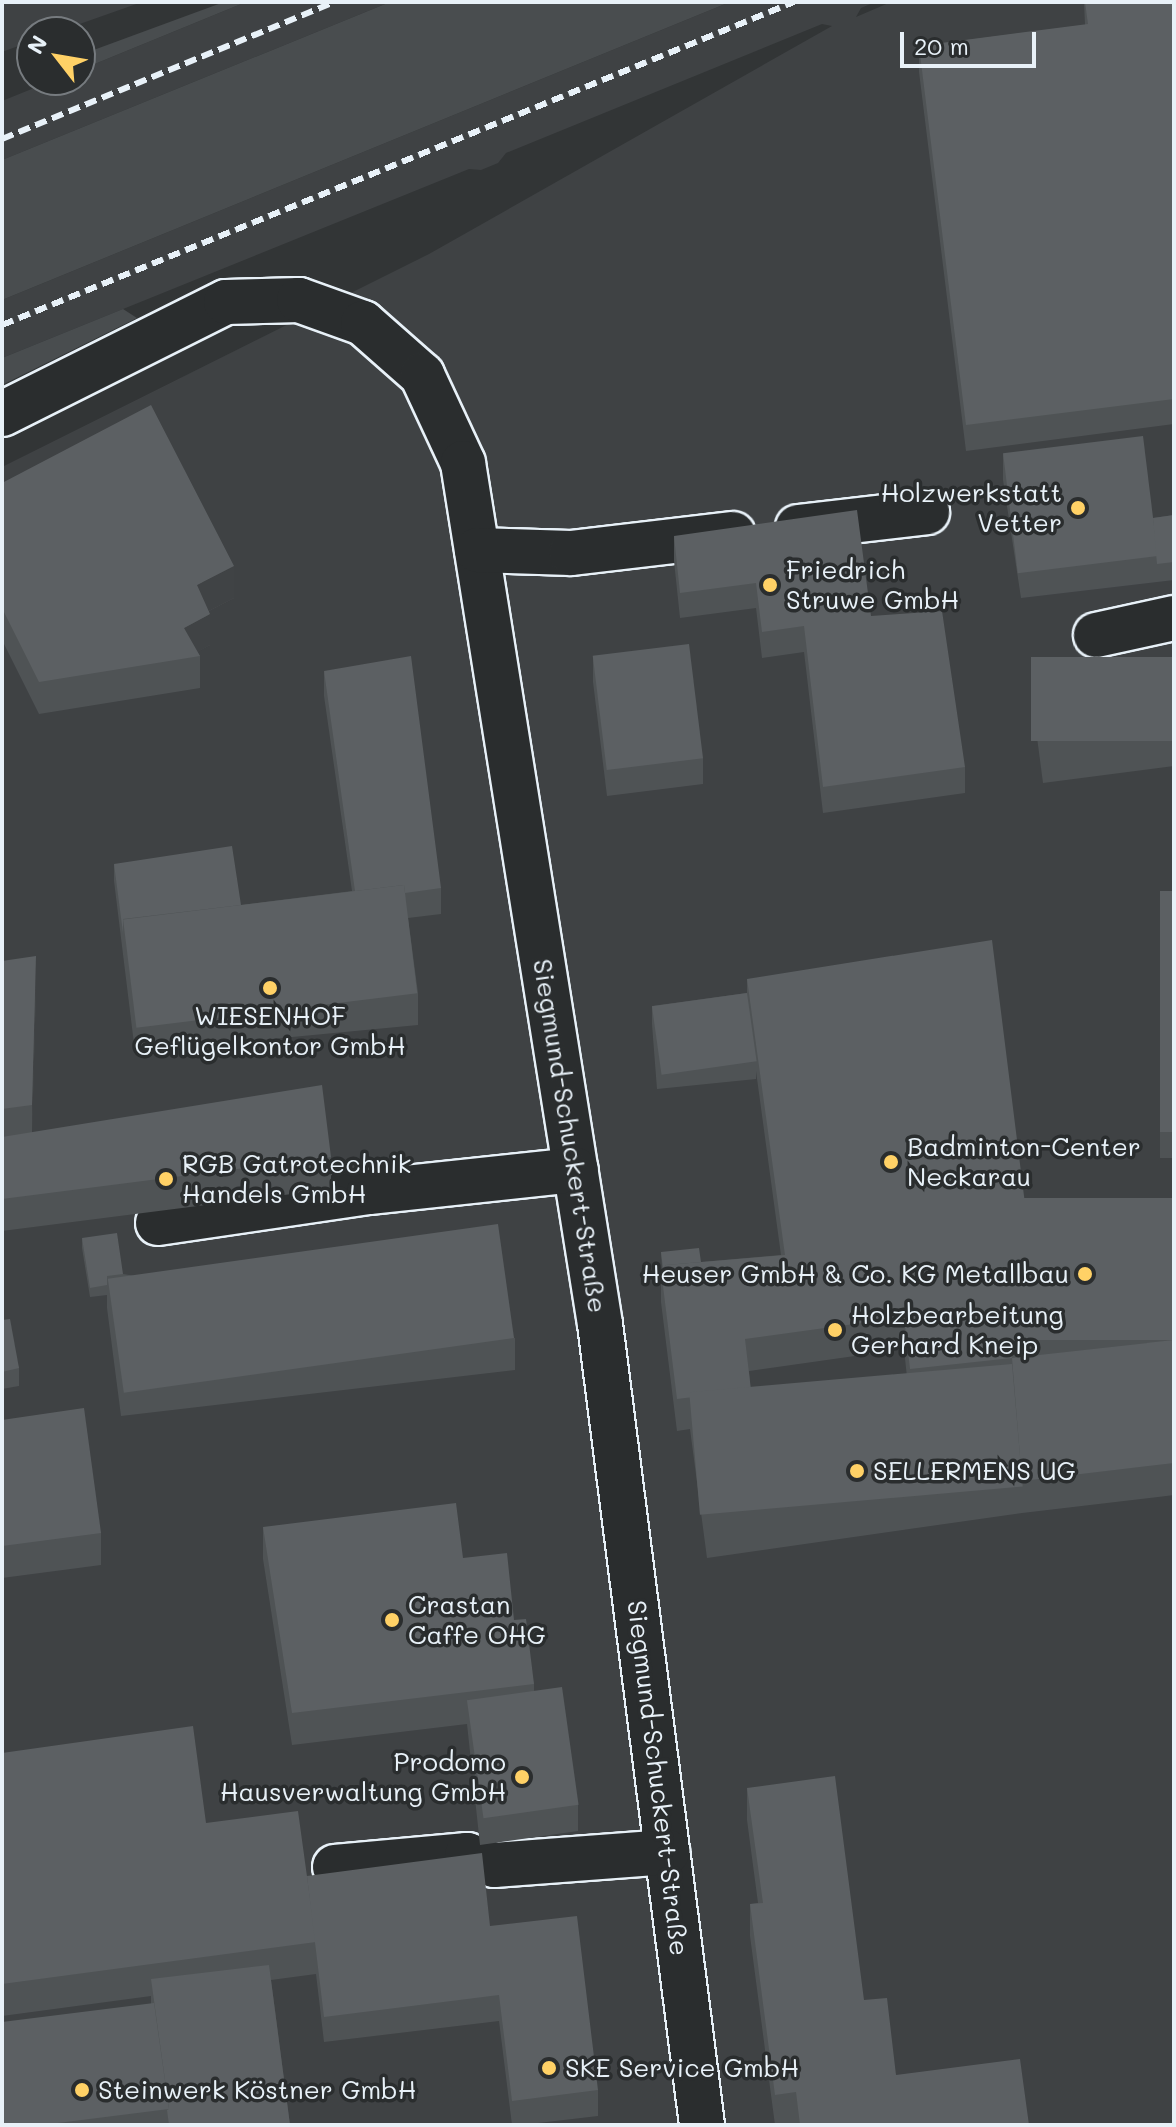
<!DOCTYPE html>
<html>
<head>
<meta charset="utf-8">
<style>
  body { margin:0 }
  #map { position:relative; width:1176px; height:2127px; overflow:hidden; background:#323536; font-family:Mali,sans-serif }
  div>[style] { position:absolute }
  .built>* { inset:0; background:#3f4244 }
  .green>* { inset:0; background:#494d4f }
  .roads { filter:drop-shadow(2px 0 #e8f1f8) drop-shadow(-2px 0 #e8f1f8) drop-shadow(0 2px #e8f1f8) drop-shadow(0 -2px #e8f1f8) }
  .minor>* { height:44px; margin:-22px; padding:0 22px; transform-origin:22px; border-radius:22px; background:#2a2d2e }
  .rail>* { height:6px; margin-top:-3px; transform-origin:0; background:repeating-linear-gradient(90deg,#e8f1f8 0 12px,transparent 0 18px) }
  .wall>* { inset:0; background:#4f5355; transform-origin:0 0 }
  .shaded-wall>* { inset:0; background:#404345 }
  .building>* { inset:0; background:#5c6063; transform-origin:0 0 }
  .dots>* { width:22px; height:22px; translate:-50% -50%; box-sizing:border-box; border:4px solid #2a2d2e; border-radius:50% }
  span { translate:-50% -50%; white-space:nowrap; text-align:center; line-height:1.15; -webkit-text-stroke:7px #2a2d2e; paint-order:stroke }
  .poi-label { font-size:26px; color:#e8f1f8 }
  .right { translate:-100% -50%; text-align:right }
  .left { translate:0 -50%; text-align:left }
  .street-label { font-size:26px; color:#e8f1f8 }
  .frame { position:absolute; inset:0; border:4px solid #e8f1f8; pointer-events:none }
  .north { position:absolute; left:16px; top:16px; width:80px; height:80px; box-sizing:border-box; background:#2a2d2e; border:2px solid #767b7f; border-radius:50%; rotate:301deg; font-size:22px; font-weight:700; line-height:32px; text-align:center; color:#e8f1f8 }
  .north::after { content:''; display:block; margin:auto; width:28px; height:36px; background:#ffd166; clip-path:polygon(50% 0,100% 100%,50% 72%,0 100%) }
  .scale { position:absolute; left:900px; top:32px; width:136px; height:36px; box-sizing:border-box; border:4px solid #e8f1f8; border-top:0; padding-left:10px; font-size:24px; line-height:28px; white-space:nowrap; color:#e8f1f8; -webkit-text-stroke:6px #2a2d2e; paint-order:stroke }
</style>
</head>
<body>
<div id="map">
  <div class="built">
    <i style="clip-path:polygon(2px 2px,142px 2px,57px 32px,32px 32px,32px 41px,2px 52px)"></i>
    <i style="clip-path:polygon(246px 2px,390px 2px,2px 160px,2px 101px,54px 80px,80px 80px,80px 70px)"></i>
    <i style="clip-path:polygon(730px 2px,875px 2px,861px 8px,856px 17px,891px 2px,1174px 2px,1174px 2125px,2px 2125px,2px 467px,429px 254px,832px 26px,822px 24px,506px 153px,498px 163px,481px 170px,469px 169px,2px 358px,2px 300px)"></i>
  </div>
  <div class="green">
    <i style="clip-path:polygon(224px 2px,246px 2px,80px 70px,80px 55px)"></i>
    <i style="clip-path:polygon(390px 2px,730px 2px,2px 300px,2px 160px)"></i>
    <i style="clip-path:polygon(123px 309px,137px 318px,2px 385px,2px 358px)"></i>
  </div>
  <div class="roads">
    <div class="minor">
      <i style="left:2px;top:414px;width:250px;rotate:-26.6deg"></i>
      <i style="left:226px;top:302px;width:73px;rotate:-1.6deg"></i>
      <i style="left:299px;top:300px;width:68px;rotate:19.8deg"></i>
      <i style="left:363px;top:323px;width:79px;rotate:41.4deg"></i>
      <i style="left:422px;top:375px;width:97px;rotate:65deg"></i>
      <i style="left:463px;top:463px;width:872px;rotate:80.96deg"></i>
      <i style="left:600px;top:1324px;width:807px;rotate:82.74deg"></i>
      <i style="left:798px;top:527px;width:130px;rotate:-6.6deg"></i>
      <i style="left:477px;top:550px;width:94px;rotate:1.8deg"></i>
      <i style="left:571px;top:553px;width:163px;rotate:-6.7deg"></i>
      <i style="left:1096px;top:635px;width:80px;rotate:-12.3deg"></i>
      <i style="left:158px;top:1223px;width:213px;rotate:-8.4deg"></i>
      <i style="left:369px;top:1192px;width:208px;rotate:-6.1deg"></i>
      <i style="left:335px;top:1867px;width:133px;rotate:-5.2deg"></i>
      <i style="left:467px;top:1855px;width:29px;rotate:20deg"></i>
      <i style="left:494px;top:1865px;width:174px;rotate:-4.3deg"></i>
    </div>
  </div>
  <div class="rail">
    <i style="left:2px;top:139px;width:360px;rotate:-22.4deg"></i>
    <i style="left:2px;top:325px;width:855px;rotate:-22.19deg"></i>
  </div>
  <div class="wall">
    <i style="clip-path:polygon(1084px 2px,1174px 2px,1174px 424px,966px 451px,919px 72px,919px 46px,1085px 25px)"></i>
    <i style="clip-path:polygon(1003px 454px,1153px 518px,1174px 515px,1174px 580px,1021px 598px,1003px 480px)"></i>
    <i style="clip-path:polygon(2px 483px,234px 598px,209px 611px,210px 645px,197px 652px,200px 656px,200px 688px,39px 714px,2px 640px)"></i>
    <i style="clip-path:polygon(674px 536px,871px 616px,965px 767px,965px 793px,823px 813px,804px 652px,762px 658px,756px 608px,680px 618px,674px 561px)"></i>
    <i style="clip-path:polygon(593px 656px,703px 758px,703px 784px,607px 796px,593px 682px)"></i>
    <i style="clip-path:polygon(1174px 657px,1174px 766px,1043px 783px,1032px 699px,1032px 674px)"></i>
    <i style="clip-path:polygon(324px 671px,441px 888px,441px 914px,408px 918px,418px 993px,418px 1025px,135px 1052px,114px 881px,114px 864px,241px 905px,352px 891px,324px 696px)"></i>
    <i style="left:1160px;top:891px;width:14px;height:267px"></i>
    <i style="clip-path:polygon(2px 961px,36px 988px,32px 1132px,331px 1157px,331px 1189px,2px 1231px)"></i>
    <i style="clip-path:polygon(evenodd,747px 979px,1026px 1212px,1026px 1217px,1174px 1198px,1174px 1495px,1022px 1513px,707px 1558px,690px 1429px,677px 1431px,661px 1302px,661px 1270px,662px 1269px,661px 1252px,701px 1262px,781px 1255px,756px 1071px,756px 1079px,657px 1089px,652px 1024px,652px 1006px,747px 993px,747px 979px,904px 1349px,907px 1377px,751px 1397px,749px 1371px,904px 1349px)"></i>
    <i style="clip-path:polygon(82px 1238px,123px 1274px,515px 1338px,515px 1370px,121px 1416px,107px 1308px,107px 1295px,90px 1297px,82px 1248px)"></i>
    <i style="clip-path:polygon(2px 1320px,19px 1368px,19px 1386px,2px 1389px)"></i>
    <i style="clip-path:polygon(2px 1420px,101px 1533px,101px 1565px,2px 1578px)"></i>
    <i style="clip-path:polygon(263px 1527px,463px 1558px,514px 1620px,534px 1684px,534px 1690px,578px 1805px,578px 1831px,480px 1845px,467px 1724px,292px 1745px,263px 1559px)"></i>
    <i style="clip-path:polygon(2px 1753px,307px 1876px,490px 1926px,598px 2090px,598px 2116px,521px 2125px,512px 2125px,499px 2021px,324px 2042px,316px 1974px,271px 1980px,290px 2125px,2px 2125px,151px 2004px,151px 1996px,2px 2016px)"></i>
    <i style="clip-path:polygon(747px 1788px,864px 2000px,896px 2075px,1029px 2125px,796px 2125px,796px 2124px,775px 2125px,750px 1936px,750px 1904px,758px 1903px,747px 1820px)"></i>
  </div>
  <div class="shaded-wall">
    <i style="clip-path:polygon(234px 566px,234px 598px,197px 617px,197px 585px)"></i>
    <i style="clip-path:polygon(210px 614px,210px 645px,187px 658px,184px 628px)"></i>
    <i style="clip-path:polygon(36px 956px,36px 988px,32px 1137px,32px 1105px)"></i>
  </div>
  <div class="building">
    <i style="clip-path:polygon(1085px 2px,1174px 2px,1174px 399px,966px 425px,919px 46px,1088px 24px)"></i>
    <i style="clip-path:polygon(151px 405px,234px 566px,197px 585px,210px 614px,184px 628px,200px 656px,39px 682px,2px 608px,2px 483px)"></i>
    <i style="left:1143px;top:436px;width:121px;height:141px;rotate:83deg"></i>
    <i style="clip-path:polygon(857px 510px,871px 616px,942px 611px,965px 767px,823px 787px,804px 626px,762px 632px,756px 583px,680px 593px,674px 536px)"></i>
    <i style="clip-path:polygon(1174px 515px,1174px 562px,1157px 564px,1153px 518px)"></i>
    <i style="left:689px;top:644px;width:115px;height:97px;rotate:83deg"></i>
    <i style="clip-path:polygon(411px 656px,441px 888px,405px 893px,404px 885px,355px 891px,324px 671px)"></i>
    <i style="left:1174px;top:657px;width:84px;height:143px;rotate:90deg"></i>
    <i style="clip-path:polygon(232px 846px,241px 905px,123px 919px,123px 933px,114px 864px)"></i>
    <i style="left:404px;top:885px;width:109px;height:283px;rotate:83deg"></i>
    <i style="left:1160px;top:891px;width:14px;height:241px"></i>
    <i style="clip-path:polygon(992px 940px,1026px 1212px,995px 1215px,1012px 1358px,1174px 1340px,1174px 1463px,1022px 1481px,1012px 1358px,910px 1369px,904px 1317px,745px 1339px,751px 1390px,677px 1399px,661px 1270px,666px 1265px,785px 1255px,747px 979px)"></i>
    <i style="clip-path:polygon(36px 956px,32px 1105px,2px 1109px,2px 961px)"></i>
    <i style="left:747px;top:993px;width:69px;height:96px;rotate:82deg"></i>
    <i style="clip-path:polygon(322px 1085px,331px 1157px,2px 1199px,2px 1137px)"></i>
    <i style="left:1174px;top:1198px;width:142px;height:179px;rotate:90deg"></i>
    <i style="left:498px;top:1224px;width:115px;height:394px;rotate:82deg"></i>
    <i style="clip-path:polygon(117px 1233px,123px 1274px,107px 1276px,107px 1285px,90px 1288px,82px 1238px)"></i>
    <i style="clip-path:polygon(699px 1248px,701px 1262px,666px 1265px,663px 1268px,661px 1252px)"></i>
    <i style="clip-path:polygon(10px 1319px,19px 1368px,2px 1372px,2px 1320px)"></i>
    <i style="left:1012px;top:1364px;width:123px;height:324px;rotate:85deg"></i>
    <i style="clip-path:polygon(84px 1408px,101px 1533px,2px 1546px,2px 1420px)"></i>
    <i style="clip-path:polygon(456px 1503px,463px 1558px,507px 1553px,514px 1620px,526px 1619px,534px 1684px,292px 1713px,263px 1527px)"></i>
    <i style="left:562px;top:1687px;width:119px;height:96px;rotate:82deg"></i>
    <i style="clip-path:polygon(193px 1726px,206px 1823px,298px 1811px,316px 1942px,2px 1984px,2px 1753px)"></i>
    <i style="clip-path:polygon(835px 1776px,864px 2000px,887px 1998px,896px 2075px,1020px 2059px,1029px 2125px,800px 2125px,796px 2092px,775px 2095px,750px 1904px,763px 1903px,747px 1788px)"></i>
    <i style="clip-path:polygon(482px 1853px,490px 1926px,577px 1916px,598px 2090px,512px 2101px,499px 1995px,324px 2017px,307px 1876px)"></i>
    <i style="clip-path:polygon(269px 1965px,290px 2125px,169px 2125px,167px 2110px,169px 2109px,151px 1979px)"></i>
    <i style="clip-path:polygon(154px 2003px,169px 2109px,42px 2125px,2px 2125px,2px 2022px)"></i>
  </div>
  <div class="dots">
    <i style="left:1078px;top:508px;background:#ffd166"></i>
    <i style="left:770px;top:585px;background:#ffd166"></i>
    <i style="left:270px;top:988px;background:#ffd166"></i>
    <i style="left:891px;top:1162px;background:#ffd166"></i>
    <i style="left:166px;top:1179px;background:#ffd166"></i>
    <i style="left:1085px;top:1274px;background:#ffd166"></i>
    <i style="left:835px;top:1330px;background:#ffd166"></i>
    <i style="left:857px;top:1471px;background:#ffd166"></i>
    <i style="left:392px;top:1620px;background:#ffd166"></i>
    <i style="left:522px;top:1777px;background:#ffd166"></i>
    <i style="left:549px;top:2068px;background:#ffd166"></i>
    <i style="left:82px;top:2090px;background:#ffd166"></i>
  </div>
  <div class="poi-label">
    <span class="right" style="left:1062px;top:508px">Holzwerkstatt<br>Vetter</span>
    <span class="left" style="left:786px;top:585px">Friedrich<br>Struwe GmbH</span>
    <span style="left:270px;top:1031px">WIESENHOF<br>Geflügelkontor GmbH</span>
    <span class="left" style="left:907px;top:1162px">Badminton-Center<br>Neckarau</span>
    <span class="left" style="left:182px;top:1179px">RGB Gatrotechnik<br>Handels GmbH</span>
    <span class="right" style="left:1069px;top:1274px">Heuser GmbH &amp; Co. KG Metallbau</span>
    <span class="left" style="left:851px;top:1330px">Holzbearbeitung<br>Gerhard Kneip</span>
    <span class="left" style="left:873px;top:1471px">SELLERMENS UG</span>
    <span class="left" style="left:408px;top:1620px">Crastan<br>Caffe OHG</span>
    <span class="right" style="left:506px;top:1777px">Prodomo<br>Hausverwaltung GmbH</span>
    <span class="left" style="left:565px;top:2068px">SKE Service GmbH</span>
    <span class="left" style="left:98px;top:2090px">Steinwerk Köstner GmbH</span>
  </div>
  <div class="street-label">
    <span style="left:570px;top:1136px;rotate:81deg">Siegmund-Schuckert-Straße</span>
    <span style="left:658px;top:1778px;rotate:83deg">Siegmund-Schuckert-Straße</span>
  </div>
  <div class="frame"></div>
  <div class="north">N</div>
  <div class="scale">20 m</div>
</div>
</body>
</html>
